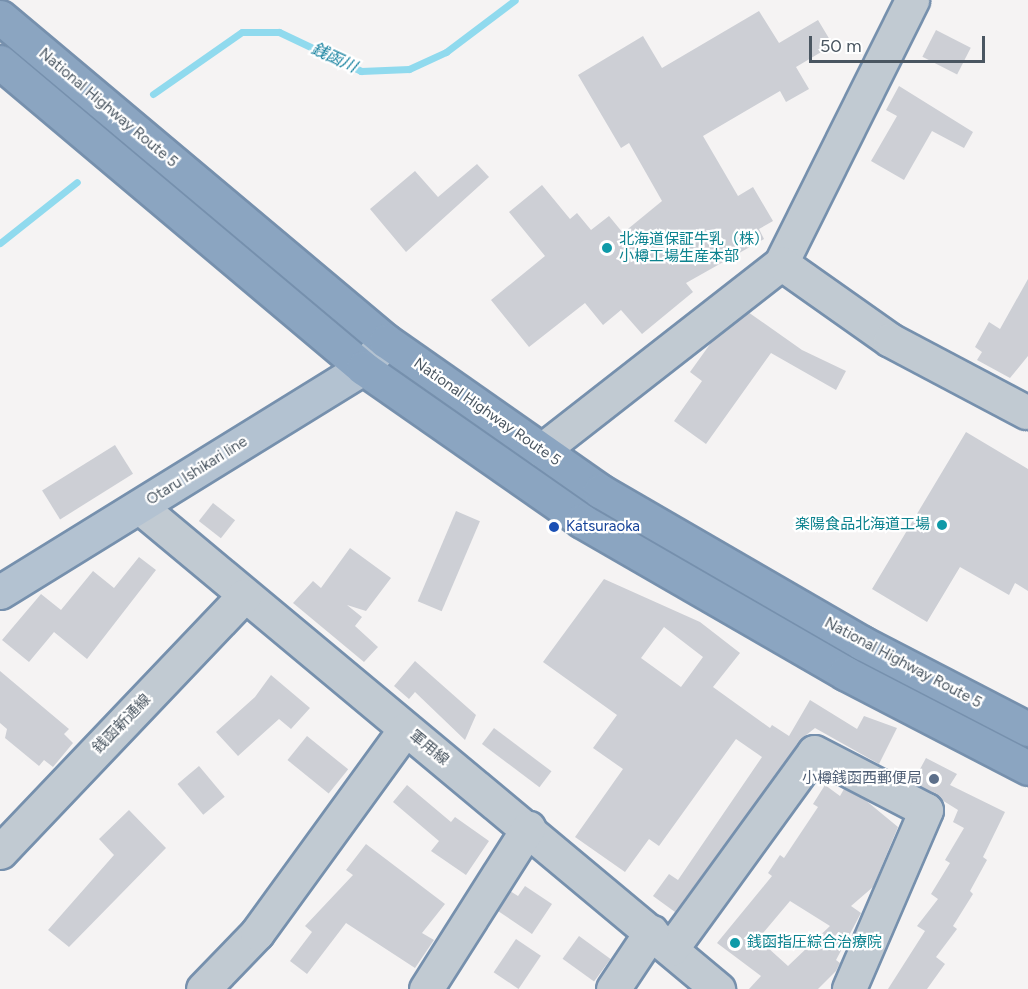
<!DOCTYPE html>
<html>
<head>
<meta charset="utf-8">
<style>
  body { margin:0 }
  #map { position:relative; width:1028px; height:989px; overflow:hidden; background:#f5f3f3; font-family:Figtree,"Noto Sans JP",sans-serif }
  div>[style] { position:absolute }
  .stream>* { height:7px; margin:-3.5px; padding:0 3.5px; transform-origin:3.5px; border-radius:3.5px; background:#90daee }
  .building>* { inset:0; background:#cdcfd5; transform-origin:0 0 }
  .roads { filter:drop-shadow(2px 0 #7690ad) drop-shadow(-2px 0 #7690ad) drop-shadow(0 2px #7690ad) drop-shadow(0 -2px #7690ad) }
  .minor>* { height:33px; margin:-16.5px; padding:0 16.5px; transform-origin:16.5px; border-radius:16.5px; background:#c1cad2 }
  .major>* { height:33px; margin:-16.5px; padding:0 16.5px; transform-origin:16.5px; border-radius:16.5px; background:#b3c2d1 }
  .highway>* { height:33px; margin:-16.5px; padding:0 16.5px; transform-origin:16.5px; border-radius:16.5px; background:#8ba5c1 }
  .dots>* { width:16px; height:16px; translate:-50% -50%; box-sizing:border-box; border:3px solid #fff; border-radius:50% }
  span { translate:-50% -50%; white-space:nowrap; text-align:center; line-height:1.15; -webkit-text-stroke:4.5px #fff; paint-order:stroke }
  .street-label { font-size:15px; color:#4a5661 }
  .culture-label { font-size:15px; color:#0d838f }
  .left { translate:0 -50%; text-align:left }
  .right { translate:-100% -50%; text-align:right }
  .transit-label { font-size:15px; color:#164399 }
  .service-label { font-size:15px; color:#4e5e75 }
  .water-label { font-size:16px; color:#0c7c9b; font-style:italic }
  .scale { position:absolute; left:809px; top:36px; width:176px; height:27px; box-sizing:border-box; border:3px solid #4a5661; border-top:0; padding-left:8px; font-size:18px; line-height:21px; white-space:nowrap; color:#4a5661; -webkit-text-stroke:4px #fff; paint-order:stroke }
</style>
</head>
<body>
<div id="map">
  <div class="stream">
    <i style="left:153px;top:94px;width:108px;rotate:-34.9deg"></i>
    <i style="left:242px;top:32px;width:37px"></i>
    <i style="left:279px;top:32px;width:91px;rotate:25.4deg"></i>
    <i style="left:361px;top:71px;width:48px;rotate:-2.4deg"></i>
    <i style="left:409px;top:69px;width:41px;rotate:-24.7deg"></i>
    <i style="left:446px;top:52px;width:86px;rotate:-37deg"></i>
    <i style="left:0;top:243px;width:98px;rotate:-38.4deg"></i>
  </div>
  <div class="building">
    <i style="clip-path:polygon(759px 11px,779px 43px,818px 20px,833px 45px,796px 67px,809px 89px,786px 102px,780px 91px,703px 136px,738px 196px,753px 187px,773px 221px,759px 229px,764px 239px,686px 283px,693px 292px,642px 334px,621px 310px,603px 325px,585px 303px,529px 347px,491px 300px,545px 256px,509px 212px,542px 185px,570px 219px,577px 213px,591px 230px,609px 216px,623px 233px,662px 201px,629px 143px,621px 148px,578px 75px,643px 36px,662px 68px)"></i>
    <i style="left:936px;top:30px;width:39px;height:30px;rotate:27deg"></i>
    <i style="clip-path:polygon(899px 86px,973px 132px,964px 148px,932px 131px,904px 180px,871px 161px,897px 116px,886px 110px)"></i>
    <i style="clip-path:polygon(477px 164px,489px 177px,406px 252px,370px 209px,415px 171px,438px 197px)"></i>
    <i style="clip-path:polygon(1028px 279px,1028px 356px,1010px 378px,977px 360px,982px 352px,975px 347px,989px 322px,1000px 329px)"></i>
    <i style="clip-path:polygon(748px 312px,802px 350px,846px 371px,836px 390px,771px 353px,706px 444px,674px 421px,702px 381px,690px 372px,713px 340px)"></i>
    <i style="clip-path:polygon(966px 432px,1028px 469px,1028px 591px,1015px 583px,1009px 595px,960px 567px,927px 622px,872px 589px)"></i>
    <i style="left:115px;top:445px;width:34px;height:86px;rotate:58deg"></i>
    <i style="left:213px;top:503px;width:28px;height:23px;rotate:38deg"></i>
    <i style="left:456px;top:511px;width:26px;height:98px;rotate:23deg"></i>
    <i style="clip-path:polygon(350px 548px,391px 578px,366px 611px,347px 605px,362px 617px,355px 626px,378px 647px,364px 662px,293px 603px,313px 581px,321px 588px)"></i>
    <i style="clip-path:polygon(139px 557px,156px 570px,87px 659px,54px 632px,29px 662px,2px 640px,41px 594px,61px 610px,93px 571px,114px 588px)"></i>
    <i style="clip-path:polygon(evenodd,604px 579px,700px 622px,740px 653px,713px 687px,770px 728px,772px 725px,789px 736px,810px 700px,857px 729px,864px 716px,897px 728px,879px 764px,815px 728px,805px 736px,675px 912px,653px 896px,669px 874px,678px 880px,762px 757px,736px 739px,659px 846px,649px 839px,625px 872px,575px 837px,623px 769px,593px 748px,617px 715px,543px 662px,604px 579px,664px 627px,703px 657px,681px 687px,641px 658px,664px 627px)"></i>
    <i style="clip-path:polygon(415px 661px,476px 715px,465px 740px,415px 692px,409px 699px,394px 686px)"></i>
    <i style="clip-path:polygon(0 671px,69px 729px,64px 734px,73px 743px,53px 767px,44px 760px,39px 766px,5px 738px,7px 729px,0 723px)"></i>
    <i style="clip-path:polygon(271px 675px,310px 708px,291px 729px,279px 719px,238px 756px,216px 732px,255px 697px)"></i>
    <i style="left:494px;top:728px;width:72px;height:20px;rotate:37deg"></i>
    <i style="left:307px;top:736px;width:53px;height:31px;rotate:39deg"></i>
    <i style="clip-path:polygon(926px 758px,957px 774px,950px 785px,1005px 812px,983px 857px,987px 860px,970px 891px,973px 894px,953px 926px,957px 929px,936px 957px,945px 964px,927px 989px,888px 989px,925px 931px,917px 926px,938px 899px,931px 894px,950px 863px,945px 860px,964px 828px,953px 822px,958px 810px,913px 782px)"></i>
    <i style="left:199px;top:766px;width:40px;height:28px;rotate:50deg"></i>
    <i style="clip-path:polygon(407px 785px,451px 822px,455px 817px,489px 841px,466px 875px,431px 851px,439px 841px,393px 802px)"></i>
    <i style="clip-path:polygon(evenodd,825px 785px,840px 796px,844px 789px,864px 799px,898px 827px,873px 887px,851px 906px,861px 913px,836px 960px,840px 963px,836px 971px,818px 989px,749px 989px,761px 976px,717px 943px,772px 876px,768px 873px,780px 855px,784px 858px,818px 807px,813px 804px,825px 785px,790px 901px,830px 926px,788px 966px,758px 939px,790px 901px)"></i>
    <i style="clip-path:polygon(129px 810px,166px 848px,69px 947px,48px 930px,114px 855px,99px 839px)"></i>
    <i style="clip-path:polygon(366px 844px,445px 904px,422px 933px,434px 940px,415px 968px,346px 923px,307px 974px,290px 961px,312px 932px,305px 926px,353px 875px,346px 870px)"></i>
    <i style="clip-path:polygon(525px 886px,552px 904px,532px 934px,498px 911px,510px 891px,518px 896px)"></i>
    <i style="left:579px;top:936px;width:39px;height:28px;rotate:36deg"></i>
    <i style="left:516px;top:939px;width:30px;height:40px;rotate:34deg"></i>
  </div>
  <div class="roads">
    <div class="minor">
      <i style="left:781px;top:263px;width:294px;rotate:-63.5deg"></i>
      <i style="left:542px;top:450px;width:303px;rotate:-38deg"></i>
      <i style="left:781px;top:263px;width:133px;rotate:35.2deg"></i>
      <i style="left:890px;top:340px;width:154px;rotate:27.9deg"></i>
      <i style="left:140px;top:507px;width:753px;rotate:39.83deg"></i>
      <i style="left:0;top:852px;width:354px;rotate:-46.4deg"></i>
      <i style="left:671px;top:949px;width:243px;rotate:-54deg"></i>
      <i style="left:814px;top:752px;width:126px;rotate:27.4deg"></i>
      <i style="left:926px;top:810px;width:195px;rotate:113.3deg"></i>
      <i style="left:203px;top:989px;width:78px;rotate:-46deg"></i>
      <i style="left:257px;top:933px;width:252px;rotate:-54deg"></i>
      <i style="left:426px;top:989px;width:191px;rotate:-57.6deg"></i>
      <i style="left:613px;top:989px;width:69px;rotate:-56.3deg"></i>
    </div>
    <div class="major">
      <i style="left:0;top:592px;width:427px;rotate:-31.7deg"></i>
      <i style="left:363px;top:368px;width:35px;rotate:-50deg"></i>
    </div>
    <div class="highway">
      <i style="left:0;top:17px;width:504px;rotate:40.01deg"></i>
      <i style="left:386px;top:341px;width:261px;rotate:35deg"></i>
      <i style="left:600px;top:491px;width:303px;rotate:30.1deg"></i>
      <i style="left:862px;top:643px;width:187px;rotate:27.4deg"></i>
      <i style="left:0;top:62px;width:475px;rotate:40.1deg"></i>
      <i style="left:363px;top:368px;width:267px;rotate:34.9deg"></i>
      <i style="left:582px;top:521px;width:304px;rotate:30deg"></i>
      <i style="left:845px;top:673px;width:206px;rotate:27.4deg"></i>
    </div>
  </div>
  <div class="dots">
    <i style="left:607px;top:248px;background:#0f9aa8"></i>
    <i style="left:942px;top:525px;background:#0f9aa8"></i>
    <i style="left:554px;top:527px;background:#1a4fb4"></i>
    <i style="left:934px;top:779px;background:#5c6f8a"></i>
    <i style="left:735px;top:943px;background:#0f9aa8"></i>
  </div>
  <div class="street-label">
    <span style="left:108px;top:108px;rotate:40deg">National Highway Route 5</span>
    <span style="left:487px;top:412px;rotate:35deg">National Highway Route 5</span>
    <span style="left:197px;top:471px;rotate:-32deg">Otaru Ishikari line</span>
    <span style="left:903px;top:663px;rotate:28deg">National Highway Route 5</span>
    <span style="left:122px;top:724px;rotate:-46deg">銭函新通線</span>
    <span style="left:429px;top:748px;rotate:39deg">軍用線</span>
  </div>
  <div class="culture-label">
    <span class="left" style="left:619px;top:248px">北海道保証牛乳（株）<br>小樽工場生産本部</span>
    <span class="right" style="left:930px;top:525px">楽陽食品北海道工場</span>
    <span class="left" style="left:747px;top:943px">銭函指圧綜合治療院</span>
  </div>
  <div class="transit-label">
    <span class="left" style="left:566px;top:527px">Katsuraoka</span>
  </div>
  <div class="service-label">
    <span class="right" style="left:922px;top:779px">小樽銭函西郵便局</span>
  </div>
  <div class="water-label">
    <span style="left:334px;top:58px;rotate:25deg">銭函川</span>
  </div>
  <div class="scale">50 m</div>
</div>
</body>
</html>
